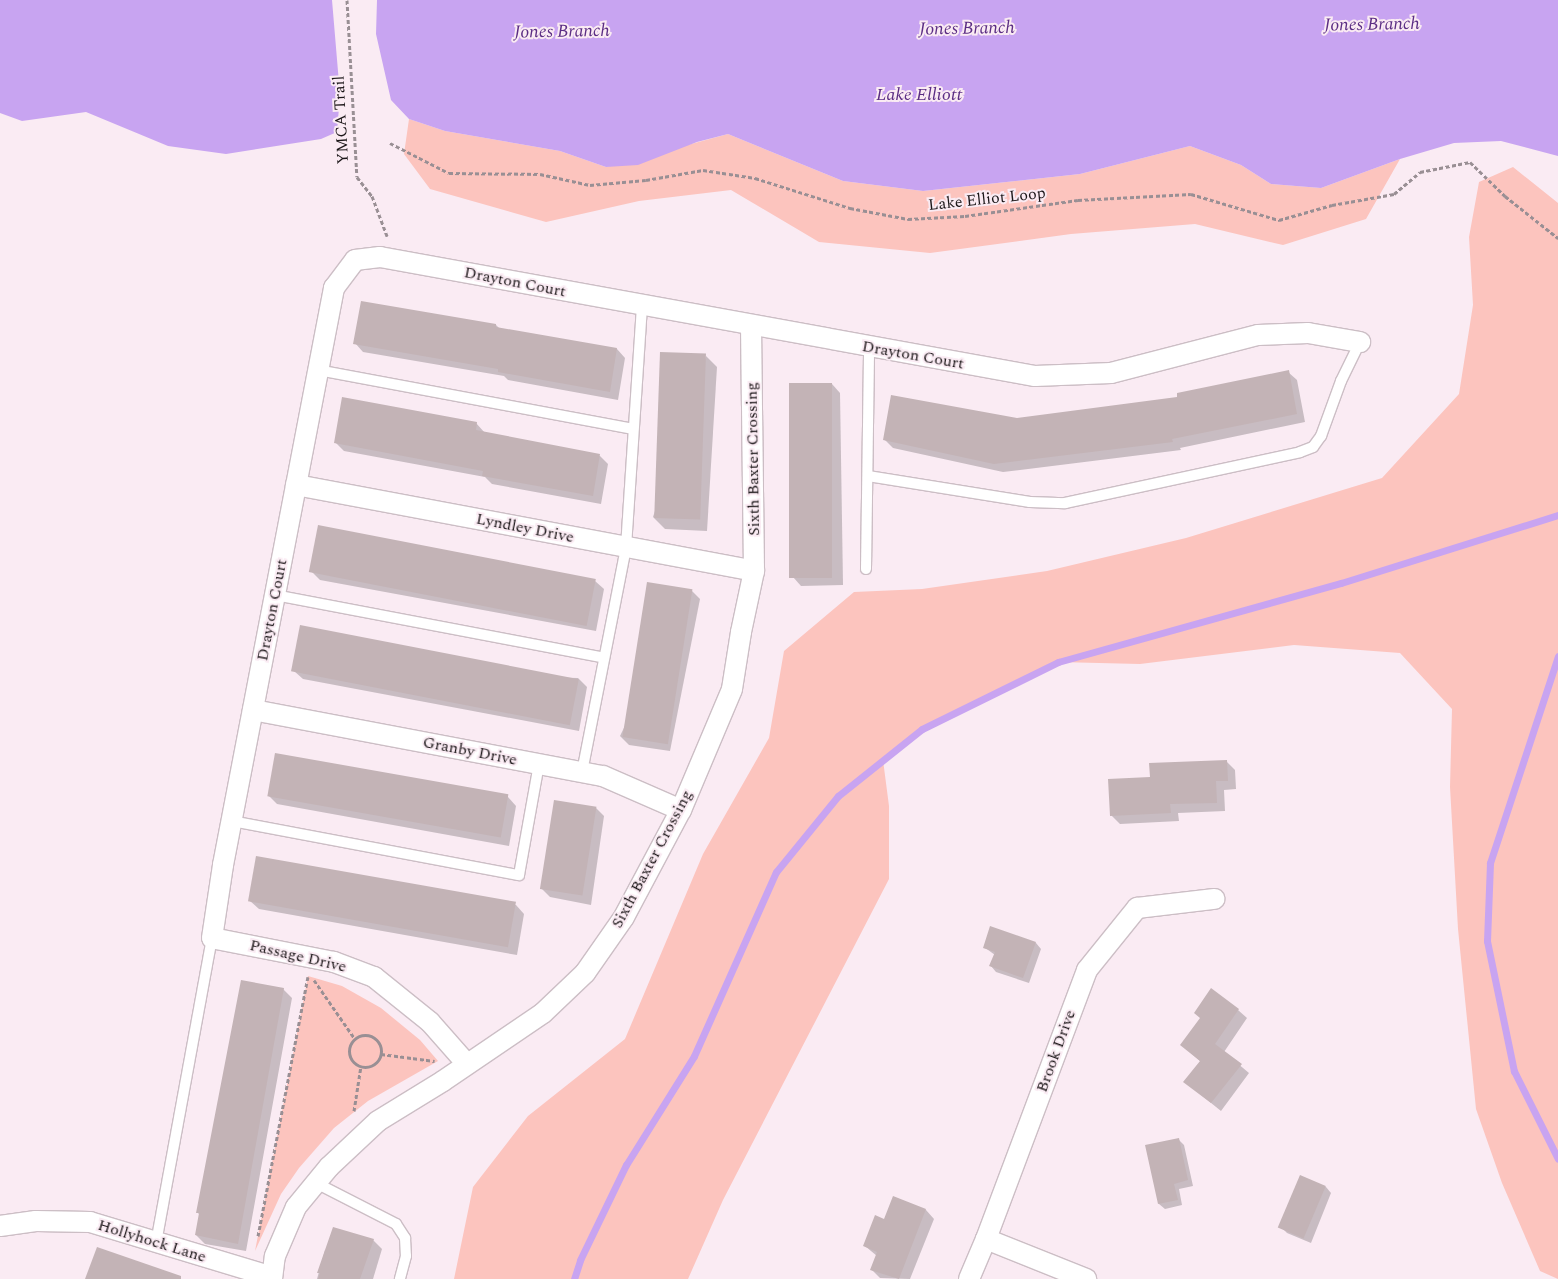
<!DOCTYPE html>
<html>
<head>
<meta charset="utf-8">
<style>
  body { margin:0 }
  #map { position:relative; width:1558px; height:1279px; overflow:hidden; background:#faebf3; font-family:Spectral,serif }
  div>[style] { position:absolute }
  .green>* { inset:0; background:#fcc4be }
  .water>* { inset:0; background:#c8a4f1 }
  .shadow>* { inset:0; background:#0003 }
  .stream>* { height:7px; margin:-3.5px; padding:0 3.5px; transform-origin:3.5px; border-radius:3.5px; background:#c8a4f1 }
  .building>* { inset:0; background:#c3b3b6; transform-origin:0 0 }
  .path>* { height:3px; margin-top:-1.5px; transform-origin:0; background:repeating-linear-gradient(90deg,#998f94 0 4px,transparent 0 6.5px) }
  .path>.ring { margin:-1.5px; padding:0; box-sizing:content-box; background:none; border:3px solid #998f94; border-radius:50% }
  .roads { filter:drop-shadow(1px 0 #ccbec5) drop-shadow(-1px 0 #ccbec5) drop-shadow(0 1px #ccbec5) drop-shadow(0 -1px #ccbec5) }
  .service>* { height:10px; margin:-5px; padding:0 5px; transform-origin:5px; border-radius:5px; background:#fff }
  .minor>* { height:20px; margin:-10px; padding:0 10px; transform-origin:10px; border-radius:10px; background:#fff }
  span { translate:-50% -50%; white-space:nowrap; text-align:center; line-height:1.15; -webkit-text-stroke:4px #faebf3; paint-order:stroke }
  .street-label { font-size:16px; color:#1b1618 }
  .water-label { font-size:18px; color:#5b2d84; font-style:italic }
</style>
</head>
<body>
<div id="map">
  <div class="green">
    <i style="clip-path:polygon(409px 119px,445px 131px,560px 151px,606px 167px,728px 134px,843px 181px,923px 191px,1080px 174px,1190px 146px,1241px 165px,1271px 184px,1321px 188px,1400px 159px,1366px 219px,1283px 245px,1195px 224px,1071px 234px,930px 253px,819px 242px,731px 190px,639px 201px,546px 222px,430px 189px,404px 154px)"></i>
    <i style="clip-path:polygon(1513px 167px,1558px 203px,1558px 1279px,1540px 1271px,1502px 1183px,1476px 1109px,1458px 929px,1450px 787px,1452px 709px,1400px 653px,1294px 645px,1140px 664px,1058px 662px,922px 729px,883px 760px,889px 806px,889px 879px,723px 1200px,688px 1279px,454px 1279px,473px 1187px,528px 1116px,625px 1039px,703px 854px,769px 738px,784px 651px,854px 592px,922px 589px,1047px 571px,1186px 538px,1382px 478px,1459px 394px,1473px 305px,1469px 237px,1479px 182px)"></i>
    <i style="clip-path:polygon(308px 976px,342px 986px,381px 1008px,420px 1040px,438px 1061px,368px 1101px,334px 1128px,299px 1168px,281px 1194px,255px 1251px)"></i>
  </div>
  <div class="water">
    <i style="clip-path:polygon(0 0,332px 0,340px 95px,337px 132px,321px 139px,226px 154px,168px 146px,86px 112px,22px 121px,0 113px)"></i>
    <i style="clip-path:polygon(377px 0,1558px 0,1558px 156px,1501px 141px,1454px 143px,1400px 159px,1321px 188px,1271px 184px,1241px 165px,1190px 146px,1080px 174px,923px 191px,843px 181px,728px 134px,697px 142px,638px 165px,606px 167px,560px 151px,445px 131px,409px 119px,391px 100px,376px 34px)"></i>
  </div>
  <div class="shadow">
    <i style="clip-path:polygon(496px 325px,500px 329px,617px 349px,625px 358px,618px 400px,508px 380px,504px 376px,363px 352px,355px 343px)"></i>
    <i style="clip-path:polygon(706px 356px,717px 367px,707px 531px,665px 529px,653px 517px)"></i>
    <i style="clip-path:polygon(1288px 372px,1297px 380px,1305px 422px,1180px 448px,1181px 450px,1003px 472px,893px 448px,885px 440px,1017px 419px,1179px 398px)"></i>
    <i style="clip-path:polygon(832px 384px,840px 393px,843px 585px,801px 586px,793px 577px)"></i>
    <i style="clip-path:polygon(476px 423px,485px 433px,600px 456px,608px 464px,601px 504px,492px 484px,485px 477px,344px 451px,335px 442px)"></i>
    <i style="clip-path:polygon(311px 571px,595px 581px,604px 589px,596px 631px,320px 580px)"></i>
    <i style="clip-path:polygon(691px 590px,700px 599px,670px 751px,629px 745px,620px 736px)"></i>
    <i style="clip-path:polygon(294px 671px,578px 678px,587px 687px,579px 731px,303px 679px)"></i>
    <i style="clip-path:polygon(1226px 761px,1235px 770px,1236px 789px,1224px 790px,1225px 811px,1178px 813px,1179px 821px,1120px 824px,1111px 815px,1151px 778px)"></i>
    <i style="clip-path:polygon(269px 796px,508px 797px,516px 806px,509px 846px,277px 804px)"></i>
    <i style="clip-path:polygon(596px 808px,604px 816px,591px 905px,550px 897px,541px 888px)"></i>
    <i style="clip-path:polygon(250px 901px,516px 905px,524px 914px,517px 955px,259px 909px)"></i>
    <i style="clip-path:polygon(1036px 943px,1041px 949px,1029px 983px,996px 972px,991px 966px,995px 955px,984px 947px)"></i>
    <i style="clip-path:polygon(283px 989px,292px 998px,246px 1251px,205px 1244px,196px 1235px,200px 1215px,197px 1212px)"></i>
    <i style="clip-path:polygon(1238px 1010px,1247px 1018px,1224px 1052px,1249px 1073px,1221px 1111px,1185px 1082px,1201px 1062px,1182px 1045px)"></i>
    <i style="clip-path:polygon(1179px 1140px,1184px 1145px,1193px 1186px,1179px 1189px,1182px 1205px,1165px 1209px,1159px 1204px,1146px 1146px)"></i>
    <i style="clip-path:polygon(1301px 1177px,1326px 1187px,1331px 1193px,1311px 1243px,1287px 1233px,1281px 1227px)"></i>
    <i style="clip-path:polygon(894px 1197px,926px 1210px,934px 1219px,910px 1279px,880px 1278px,871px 1269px,877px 1256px,865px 1246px,885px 1220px)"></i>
    <i style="clip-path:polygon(373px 1240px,382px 1249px,373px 1279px,317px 1279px,325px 1250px)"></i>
  </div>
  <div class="stream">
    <i style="left:1558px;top:656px;width:218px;rotate:108.2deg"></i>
    <i style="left:1490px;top:863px;width:78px;rotate:92.2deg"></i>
    <i style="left:1487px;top:941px;width:133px;rotate:78.3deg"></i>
    <i style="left:1514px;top:1071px;width:98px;rotate:63.4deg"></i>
    <i style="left:574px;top:1279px;width:20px;rotate:-72deg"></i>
    <i style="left:580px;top:1260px;width:106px;rotate:-64.2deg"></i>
    <i style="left:626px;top:1165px;width:128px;rotate:-58deg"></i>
    <i style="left:694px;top:1056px;width:201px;rotate:-66deg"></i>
    <i style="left:776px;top:872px;width:98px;rotate:-50.8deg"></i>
    <i style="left:838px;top:796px;width:107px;rotate:-38.6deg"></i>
    <i style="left:922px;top:729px;width:152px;rotate:-26.2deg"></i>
    <i style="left:1058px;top:662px;width:294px;rotate:-15.6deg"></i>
    <i style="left:1341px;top:583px;width:227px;rotate:-17.4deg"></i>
  </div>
  <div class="building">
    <i style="clip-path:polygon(361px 301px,496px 324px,496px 327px,617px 348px,610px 392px,498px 372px,498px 369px,353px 344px)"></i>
    <i style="left:660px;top:352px;width:46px;height:166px;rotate:2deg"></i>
    <i style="clip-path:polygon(1289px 370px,1297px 414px,1172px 439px,1173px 442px,994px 464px,883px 440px,891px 395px,1017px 418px,1177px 397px,1177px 393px)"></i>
    <i style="left:789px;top:383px;width:43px;height:195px"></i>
    <i style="clip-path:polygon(342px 397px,477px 422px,476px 430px,600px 454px,593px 496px,482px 476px,483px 471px,334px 443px)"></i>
    <i style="left:318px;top:525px;width:283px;height:48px;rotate:11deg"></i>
    <i style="left:647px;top:582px;width:46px;height:157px;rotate:9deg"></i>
    <i style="left:300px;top:625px;width:284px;height:47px;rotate:11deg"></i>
    <i style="left:275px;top:753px;width:237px;height:44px;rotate:10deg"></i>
    <i style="clip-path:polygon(1227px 760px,1228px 781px,1216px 781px,1217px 803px,1170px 804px,1171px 813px,1110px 816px,1108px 779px,1150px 777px,1149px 763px)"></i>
    <i style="left:554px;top:800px;width:43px;height:90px;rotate:9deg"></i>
    <i style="left:256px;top:856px;width:264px;height:46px;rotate:10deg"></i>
    <i style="clip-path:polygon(990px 926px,1036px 942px,1023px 978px,989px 966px,995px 952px,983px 948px)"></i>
    <i style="clip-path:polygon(241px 980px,284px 988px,238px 1244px,195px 1235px,199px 1213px,196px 1213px)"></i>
    <i style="clip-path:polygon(1211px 988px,1239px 1009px,1215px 1044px,1242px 1064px,1211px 1103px,1183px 1082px,1200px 1061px,1180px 1045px,1200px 1018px,1194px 1013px)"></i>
    <i style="clip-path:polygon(1179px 1138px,1188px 1180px,1174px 1184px,1178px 1200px,1158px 1204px,1145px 1145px)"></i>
    <i style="left:1300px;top:1175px;width:28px;height:57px;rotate:23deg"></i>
    <i style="clip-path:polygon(893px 1196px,926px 1209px,899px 1279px,870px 1270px,877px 1252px,863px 1246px,875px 1215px,884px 1219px)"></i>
    <i style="clip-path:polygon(333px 1227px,374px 1239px,360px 1279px,318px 1279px,320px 1273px,317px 1273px)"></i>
    <i style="clip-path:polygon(97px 1247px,181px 1276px,181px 1279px,85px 1279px)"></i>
  </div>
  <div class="path">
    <i style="left:347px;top:0;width:177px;rotate:86.8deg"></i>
    <i style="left:357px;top:177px;width:24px;rotate:52deg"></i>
    <i style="left:372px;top:196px;width:43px;rotate:69.4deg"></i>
    <i style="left:390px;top:143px;width:66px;rotate:27deg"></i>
    <i style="left:449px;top:173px;width:91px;rotate:0.6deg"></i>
    <i style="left:540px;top:174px;width:51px;rotate:12.4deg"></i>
    <i style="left:590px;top:185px;width:56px;rotate:-5.1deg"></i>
    <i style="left:646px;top:180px;width:58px;rotate:-10deg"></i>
    <i style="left:703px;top:170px;width:53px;rotate:8.7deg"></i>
    <i style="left:755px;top:178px;width:100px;rotate:17.5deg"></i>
    <i style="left:850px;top:208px;width:59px;rotate:10.7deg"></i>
    <i style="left:908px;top:219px;width:57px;rotate:-3deg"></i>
    <i style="left:965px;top:216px;width:114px;rotate:-8.1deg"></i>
    <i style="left:1078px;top:200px;width:113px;rotate:-3deg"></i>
    <i style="left:1191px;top:194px;width:92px;rotate:16.5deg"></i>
    <i style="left:1279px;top:220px;width:55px;rotate:-15.8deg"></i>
    <i style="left:1332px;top:205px;width:63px;rotate:-10.1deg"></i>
    <i style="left:1394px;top:194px;width:34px;rotate:-40deg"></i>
    <i style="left:1420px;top:172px;width:51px;rotate:-11.3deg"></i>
    <i style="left:1470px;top:162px;width:49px;rotate:44.2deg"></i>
    <i style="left:1505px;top:196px;width:68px;rotate:38.4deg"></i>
    <i style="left:314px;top:980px;width:72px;rotate:55.2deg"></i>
    <i class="ring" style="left:349px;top:1035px;width:29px;height:29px"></i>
    <i style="left:381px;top:1054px;width:54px;rotate:7.4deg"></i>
    <i style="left:354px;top:1111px;width:46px;rotate:-81.2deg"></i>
    <i style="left:258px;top:1236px;width:264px;rotate:-79.1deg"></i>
  </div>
  <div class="roads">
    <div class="service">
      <i style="left:318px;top:370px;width:320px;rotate:10.6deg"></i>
      <i style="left:868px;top:476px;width:164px;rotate:9.1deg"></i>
      <i style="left:1030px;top:502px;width:35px;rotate:2deg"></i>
      <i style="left:1065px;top:503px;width:240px;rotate:-12.2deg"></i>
      <i style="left:1300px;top:452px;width:14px;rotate:-21deg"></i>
      <i style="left:1313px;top:447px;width:14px;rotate:-54deg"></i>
      <i style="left:1321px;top:436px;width:59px;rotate:-70deg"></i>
      <i style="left:1341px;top:381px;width:43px;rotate:-64deg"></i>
      <i style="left:866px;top:569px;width:222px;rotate:-89.2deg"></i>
      <i style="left:275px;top:595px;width:335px;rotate:10.8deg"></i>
      <i style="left:582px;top:772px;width:229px;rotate:-78.9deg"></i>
      <i style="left:626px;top:547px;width:243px;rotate:-86.2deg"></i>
      <i style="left:232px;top:821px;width:292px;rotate:10.7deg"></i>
      <i style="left:519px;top:875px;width:113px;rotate:-79.8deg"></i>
      <i style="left:316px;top:1183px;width:90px;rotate:27.1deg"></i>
      <i style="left:396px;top:1224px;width:17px;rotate:57deg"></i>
      <i style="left:405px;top:1238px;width:18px;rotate:87deg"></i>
      <i style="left:406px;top:1256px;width:24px;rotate:105deg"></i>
      <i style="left:156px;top:1243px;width:310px;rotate:-79.6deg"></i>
    </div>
    <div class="minor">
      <i style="left:296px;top:485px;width:466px;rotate:10.6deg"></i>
      <i style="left:253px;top:710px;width:356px;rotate:10.7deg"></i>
      <i style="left:603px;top:776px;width:85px;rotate:23.6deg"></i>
      <i style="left:467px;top:1064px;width:56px;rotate:-131.4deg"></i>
      <i style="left:430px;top:1022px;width:72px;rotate:-141.2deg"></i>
      <i style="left:374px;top:977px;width:43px;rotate:-159.4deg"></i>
      <i style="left:334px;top:962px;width:124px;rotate:-168.9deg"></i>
      <i style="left:212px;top:938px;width:74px;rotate:-81.4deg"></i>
      <i style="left:223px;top:865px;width:588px;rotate:-79.11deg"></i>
      <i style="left:334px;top:288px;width:35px;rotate:-53deg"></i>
      <i style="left:355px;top:260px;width:25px;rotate:-7deg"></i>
      <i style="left:380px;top:257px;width:666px;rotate:10.3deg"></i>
      <i style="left:1035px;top:376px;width:76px;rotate:-2.3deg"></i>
      <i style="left:1111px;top:373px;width:152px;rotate:-14.5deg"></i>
      <i style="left:1258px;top:335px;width:50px;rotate:-2.3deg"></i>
      <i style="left:1308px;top:333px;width:53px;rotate:9.8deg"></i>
      <i style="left:0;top:1226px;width:36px;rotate:-8deg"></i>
      <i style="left:36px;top:1221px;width:54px;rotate:1.1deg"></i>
      <i style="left:90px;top:1222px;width:190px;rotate:16.8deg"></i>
      <i style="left:986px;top:1239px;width:108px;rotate:21.8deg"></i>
      <i style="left:272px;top:1279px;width:23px;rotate:-83deg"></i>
      <i style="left:275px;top:1256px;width:53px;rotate:-66.8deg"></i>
      <i style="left:296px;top:1207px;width:52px;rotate:-50.5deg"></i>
      <i style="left:329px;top:1167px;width:67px;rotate:-43.2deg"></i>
      <i style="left:378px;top:1121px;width:76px;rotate:-31.6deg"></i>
      <i style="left:443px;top:1081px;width:121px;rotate:-34.2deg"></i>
      <i style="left:543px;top:1013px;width:58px;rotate:-43.6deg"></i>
      <i style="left:585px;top:973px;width:68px;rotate:-55.1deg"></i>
      <i style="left:624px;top:917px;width:121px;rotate:-62deg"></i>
      <i style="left:681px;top:810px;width:131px;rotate:-67.1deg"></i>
      <i style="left:732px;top:689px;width:58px;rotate:-81deg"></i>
      <i style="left:741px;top:632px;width:62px;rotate:-78deg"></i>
      <i style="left:754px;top:571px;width:245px;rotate:-90.7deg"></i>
      <i style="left:969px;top:1279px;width:43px;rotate:-67deg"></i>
      <i style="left:986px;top:1239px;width:287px;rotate:-69.4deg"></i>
      <i style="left:1087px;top:970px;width:80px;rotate:-51.1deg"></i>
      <i style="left:1137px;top:908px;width:78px;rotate:-6.7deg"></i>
    </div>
  </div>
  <div class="street-label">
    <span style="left:341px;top:120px;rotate:-93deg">YMCA Trail</span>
    <span style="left:987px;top:199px;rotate:-6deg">Lake Elliot Loop</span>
    <span style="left:515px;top:282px;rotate:11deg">Drayton Court</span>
    <span style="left:913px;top:355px;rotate:10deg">Drayton Court</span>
    <span style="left:753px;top:459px;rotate:-91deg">Sixth Baxter Crossing</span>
    <span style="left:525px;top:528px;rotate:11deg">Lyndley Drive</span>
    <span style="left:272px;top:610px;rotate:-79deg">Drayton Court</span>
    <span style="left:470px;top:751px;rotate:11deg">Granby Drive</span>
    <span style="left:652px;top:859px;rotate:-62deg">Sixth Baxter Crossing</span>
    <span style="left:298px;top:956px;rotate:13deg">Passage Drive</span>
    <span style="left:1056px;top:1051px;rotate:-70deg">Brook Drive</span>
    <span style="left:152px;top:1241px;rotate:17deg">Hollyhock Lane</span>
  </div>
  <div class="water-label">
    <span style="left:1372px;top:25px;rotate:-1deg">Jones Branch</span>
    <span style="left:967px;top:29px;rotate:-1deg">Jones Branch</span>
    <span style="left:562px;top:32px;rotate:-1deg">Jones Branch</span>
    <span style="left:919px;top:95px">Lake Elliott</span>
  </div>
</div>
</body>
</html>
